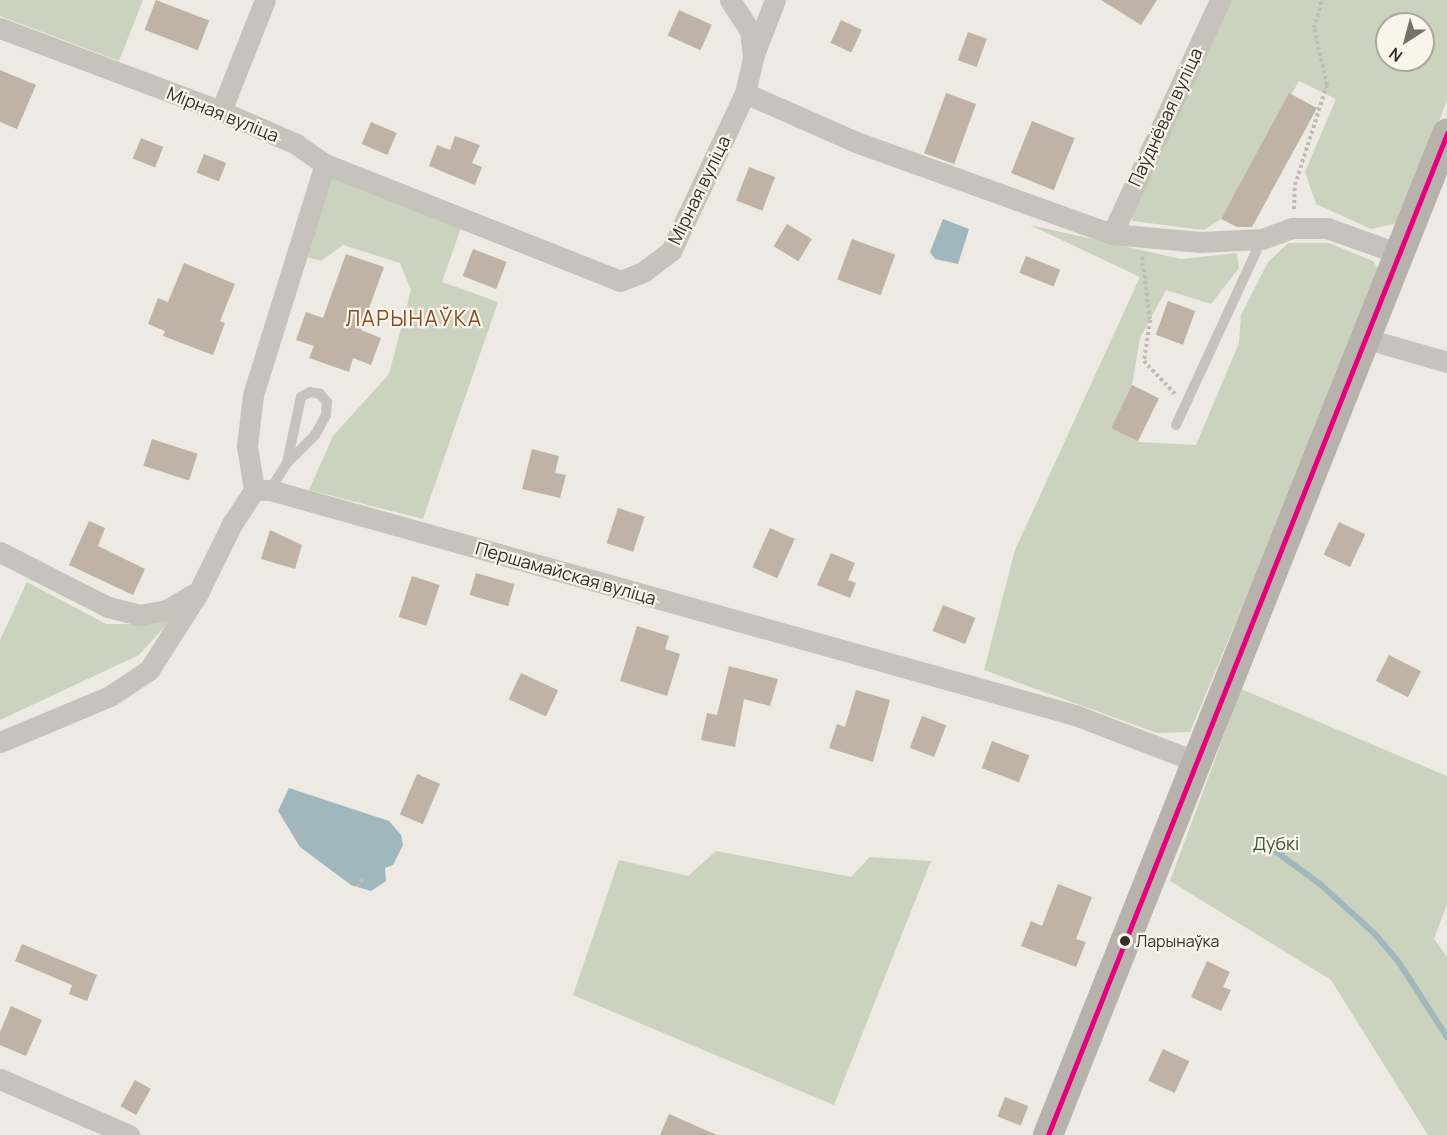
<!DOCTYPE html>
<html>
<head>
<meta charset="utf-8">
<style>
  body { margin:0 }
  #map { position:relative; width:1447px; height:1135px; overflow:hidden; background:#edeae3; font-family:Manrope,sans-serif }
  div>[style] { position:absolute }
  .green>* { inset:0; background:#cbd3be }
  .water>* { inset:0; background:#a0b8bd }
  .stream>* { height:6px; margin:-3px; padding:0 3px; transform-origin:3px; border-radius:3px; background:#a0b8bd }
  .building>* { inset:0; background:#c0b2a5; transform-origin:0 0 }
  .path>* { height:4px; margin-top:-2px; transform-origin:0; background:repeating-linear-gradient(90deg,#bfbbb4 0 3px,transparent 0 6px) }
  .lane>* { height:10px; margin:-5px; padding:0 5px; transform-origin:5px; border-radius:5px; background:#c6c2bc }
  .street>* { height:21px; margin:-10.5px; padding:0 10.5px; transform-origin:10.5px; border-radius:10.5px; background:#c6c2bc }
  .secondary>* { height:30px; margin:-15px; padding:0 15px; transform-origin:15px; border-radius:15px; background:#b7b2ac }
  .bus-1>* { height:4.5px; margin:-2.25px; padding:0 2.25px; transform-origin:2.25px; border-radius:2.25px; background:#e5007d }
  .dots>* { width:16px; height:16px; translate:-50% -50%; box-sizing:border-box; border:3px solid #f9f5eb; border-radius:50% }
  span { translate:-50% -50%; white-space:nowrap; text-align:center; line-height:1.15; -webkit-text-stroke:4.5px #f9f5eb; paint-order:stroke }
  .bus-label { font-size:16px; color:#37302a }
  .left { translate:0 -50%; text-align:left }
  .street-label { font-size:18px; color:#37302a }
  .park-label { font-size:18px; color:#40542f }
  .quarter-label { font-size:21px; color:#814c27; letter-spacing:1.5px }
  .north { position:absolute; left:1375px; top:12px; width:60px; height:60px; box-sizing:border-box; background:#f9f5eb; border:2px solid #aba69e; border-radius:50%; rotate:216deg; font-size:16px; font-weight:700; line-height:24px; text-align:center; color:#37302a }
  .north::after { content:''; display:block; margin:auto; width:21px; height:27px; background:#77716b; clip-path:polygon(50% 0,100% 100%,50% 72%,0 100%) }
</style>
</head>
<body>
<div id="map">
  <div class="green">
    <i style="clip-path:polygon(0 0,143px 0,119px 61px,0 16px)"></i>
    <i style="clip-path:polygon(evenodd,1229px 0,1447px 0,1447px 100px,1408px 207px,1394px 224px,1371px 229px,1316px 204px,1305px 172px,1336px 99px,1299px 81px,1221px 219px,1204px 230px,1132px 221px,1132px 206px,1229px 0,1387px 24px,1423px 24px,1423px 60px,1387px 60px,1387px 24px)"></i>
    <i style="clip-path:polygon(330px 175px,461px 228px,442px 282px,498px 302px,423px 519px,309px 490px,333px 436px,389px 374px,411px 290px,400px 263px,343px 245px,321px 261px,303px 256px)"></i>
    <i style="clip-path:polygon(1030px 225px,1181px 259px,1237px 253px,1239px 268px,1211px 304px,1166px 290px,1140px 338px,1132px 385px,1111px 428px,1139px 442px,1196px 445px,1239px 343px,1241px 315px,1268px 262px,1288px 243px,1329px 243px,1373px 261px,1381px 274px,1190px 732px,1157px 733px,984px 670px,1015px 550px,1140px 277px)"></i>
    <i style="clip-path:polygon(27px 582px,106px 624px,149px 624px,175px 615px,139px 655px,0 720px,0 640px)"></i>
    <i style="clip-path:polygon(1241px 689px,1447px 776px,1447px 904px,1434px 939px,1447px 957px,1447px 1135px,1428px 1135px,1331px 980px,1170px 881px)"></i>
    <i style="clip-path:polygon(716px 851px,851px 877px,870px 857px,931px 861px,834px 1105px,573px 995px,619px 860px,688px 876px)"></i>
  </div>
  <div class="water">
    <i style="clip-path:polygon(943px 219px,969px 229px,958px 264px,935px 259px,930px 252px)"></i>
    <i style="clip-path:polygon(289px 788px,389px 821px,401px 835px,403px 845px,393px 865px,385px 868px,386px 881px,371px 891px,351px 885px,300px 847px,278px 811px)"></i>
  </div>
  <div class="stream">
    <i style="left:1263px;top:842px;width:71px;rotate:36.4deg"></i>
    <i style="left:1320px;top:884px;width:74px;rotate:42.3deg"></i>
    <i style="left:1375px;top:934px;width:39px;rotate:50deg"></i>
    <i style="left:1400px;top:964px;width:87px;rotate:57.2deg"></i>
  </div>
  <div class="building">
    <i style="left:156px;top:0;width:57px;height:32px;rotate:21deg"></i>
    <i style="clip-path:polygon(1101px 0,1157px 0,1141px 25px)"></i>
    <i style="left:679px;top:10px;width:36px;height:28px;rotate:24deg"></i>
    <i style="left:841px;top:20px;width:23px;height:25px;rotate:25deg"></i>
    <i style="left:968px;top:32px;width:20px;height:30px;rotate:20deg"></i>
    <i style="clip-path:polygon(0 70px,36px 85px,17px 129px,0 122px)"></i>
    <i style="left:946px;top:93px;width:32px;height:64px;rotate:20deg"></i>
    <i style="clip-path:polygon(1289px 93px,1317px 108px,1252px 227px,1237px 227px,1221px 219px)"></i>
    <i style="left:1032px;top:121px;width:46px;height:56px;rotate:22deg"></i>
    <i style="left:371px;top:122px;width:28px;height:24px;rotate:23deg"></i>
    <i style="clip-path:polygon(455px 136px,480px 145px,472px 163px,482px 167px,475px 185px,429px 166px,437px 145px,450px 150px)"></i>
    <i style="left:141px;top:138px;width:24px;height:22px;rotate:22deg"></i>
    <i style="left:204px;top:154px;width:24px;height:20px;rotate:22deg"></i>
    <i style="left:749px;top:167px;width:28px;height:36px;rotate:21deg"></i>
    <i style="left:787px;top:224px;width:29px;height:26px;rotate:31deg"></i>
    <i style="left:852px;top:239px;width:46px;height:43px;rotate:20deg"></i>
    <i style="left:473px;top:249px;width:36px;height:29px;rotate:21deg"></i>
    <i style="clip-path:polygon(346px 254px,384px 267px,361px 330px,381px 338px,371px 365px,353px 358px,349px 372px,309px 358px,314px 346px,296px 340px,306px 312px,323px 318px)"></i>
    <i style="left:1026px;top:256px;width:37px;height:18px;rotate:22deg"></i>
    <i style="clip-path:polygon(184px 263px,235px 284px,220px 321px,225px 323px,213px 355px,163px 336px,165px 331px,148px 324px,158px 298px,168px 302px)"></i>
    <i style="left:1168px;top:301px;width:29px;height:36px;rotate:20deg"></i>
    <i style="left:1132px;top:385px;width:30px;height:48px;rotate:26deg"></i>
    <i style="left:152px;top:439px;width:48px;height:28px;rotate:18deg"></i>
    <i style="clip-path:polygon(532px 449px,559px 456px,555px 473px,566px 475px,560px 498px,522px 489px)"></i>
    <i style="left:618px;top:508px;width:28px;height:37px;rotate:18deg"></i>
    <i style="clip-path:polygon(89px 521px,105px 528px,98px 546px,145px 569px,133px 595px,69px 565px)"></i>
    <i style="left:1339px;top:522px;width:29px;height:36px;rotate:25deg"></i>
    <i style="left:770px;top:528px;width:27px;height:43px;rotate:24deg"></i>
    <i style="clip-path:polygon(270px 530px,302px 545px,295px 569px,261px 559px)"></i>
    <i style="clip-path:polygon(831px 553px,855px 563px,848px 580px,856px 583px,850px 598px,817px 585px)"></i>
    <i style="left:476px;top:573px;width:40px;height:23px;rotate:16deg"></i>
    <i style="left:412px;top:576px;width:29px;height:43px;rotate:18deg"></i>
    <i style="left:943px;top:605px;width:35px;height:28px;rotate:22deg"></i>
    <i style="clip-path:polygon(637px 626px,669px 636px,665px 649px,680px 654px,667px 696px,620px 681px)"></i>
    <i style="left:1389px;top:655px;width:36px;height:29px;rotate:27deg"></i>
    <i style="clip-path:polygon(729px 666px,778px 679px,770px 706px,744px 699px,735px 747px,701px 740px,707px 713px,717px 715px)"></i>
    <i style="left:521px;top:673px;width:41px;height:29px;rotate:25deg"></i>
    <i style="clip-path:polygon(856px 690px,890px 700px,873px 762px,829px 748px,837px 724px,845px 727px)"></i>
    <i style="left:922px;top:716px;width:26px;height:34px;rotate:21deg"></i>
    <i style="left:992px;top:741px;width:40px;height:29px;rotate:21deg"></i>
    <i style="left:417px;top:774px;width:25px;height:44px;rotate:23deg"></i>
    <i style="clip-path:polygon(1058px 884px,1092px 897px,1076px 939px,1086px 942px,1076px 967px,1021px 946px,1031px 921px,1042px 926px)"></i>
    <i style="clip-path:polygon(22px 944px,97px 975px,87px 1001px,69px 994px,72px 985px,15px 961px)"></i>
    <i style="clip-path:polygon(1207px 961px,1230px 972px,1223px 987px,1231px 990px,1221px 1011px,1191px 997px)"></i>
    <i style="clip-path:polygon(11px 1006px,42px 1020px,26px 1056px,0 1045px,0 1032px)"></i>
    <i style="left:1163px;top:1049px;width:29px;height:35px;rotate:25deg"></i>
    <i style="left:135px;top:1080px;width:18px;height:30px;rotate:29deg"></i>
    <i style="left:1005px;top:1097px;width:25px;height:21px;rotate:21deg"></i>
    <i style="clip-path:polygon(669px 1114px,717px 1135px,660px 1135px)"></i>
  </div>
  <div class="path">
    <i style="left:1294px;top:209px;width:24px;rotate:-88deg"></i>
    <i style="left:1295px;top:185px;width:105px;rotate:-72.3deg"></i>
    <i style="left:1327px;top:85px;width:58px;rotate:-102.8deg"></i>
    <i style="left:1314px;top:28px;width:29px;rotate:-74deg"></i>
    <i style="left:1142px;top:257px;width:64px;rotate:82.8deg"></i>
    <i style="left:1150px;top:320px;width:41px;rotate:98.3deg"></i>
    <i style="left:1144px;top:361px;width:45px;rotate:46.8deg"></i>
    <i style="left:358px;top:887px;width:11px;rotate:-63deg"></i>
  </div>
  <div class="lane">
    <i style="left:1176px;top:425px;width:205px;rotate:-65.2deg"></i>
    <i style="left:270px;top:490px;width:32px;rotate:-58deg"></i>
    <i style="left:287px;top:463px;width:40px;rotate:-45deg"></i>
    <i style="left:315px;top:435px;width:23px;rotate:-61deg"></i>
    <i style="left:326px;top:415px;width:13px;rotate:-86deg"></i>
    <i style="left:327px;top:402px;width:11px;rotate:-131deg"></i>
    <i style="left:320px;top:394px;width:10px;rotate:-169deg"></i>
    <i style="left:310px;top:392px;width:10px;rotate:151deg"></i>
    <i style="left:301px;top:397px;width:67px;rotate:102deg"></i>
  </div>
  <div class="street">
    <i style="left:730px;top:0;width:37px;rotate:57deg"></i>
    <i style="left:750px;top:31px;width:25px;rotate:83deg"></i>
    <i style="left:0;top:28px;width:236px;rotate:20.6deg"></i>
    <i style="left:221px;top:111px;width:82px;rotate:23.7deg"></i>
    <i style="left:296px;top:144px;width:35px;rotate:35deg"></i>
    <i style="left:325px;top:164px;width:317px;rotate:21.6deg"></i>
    <i style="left:620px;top:281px;width:25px;rotate:-21deg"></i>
    <i style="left:643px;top:272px;width:35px;rotate:-37deg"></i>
    <i style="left:671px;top:251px;width:174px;rotate:-64.9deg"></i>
    <i style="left:745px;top:93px;width:37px;rotate:-77deg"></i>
    <i style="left:753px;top:57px;width:61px;rotate:-68.9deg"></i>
    <i style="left:745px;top:93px;width:121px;rotate:23.8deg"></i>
    <i style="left:856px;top:142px;width:272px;rotate:19.8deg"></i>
    <i style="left:1112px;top:234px;width:88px;rotate:5.2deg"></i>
    <i style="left:1200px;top:242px;width:62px;rotate:-2.8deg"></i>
    <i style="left:1262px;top:239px;width:33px;rotate:-20deg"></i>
    <i style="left:1293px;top:228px;width:34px"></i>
    <i style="left:1327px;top:228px;width:77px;rotate:19.6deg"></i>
    <i style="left:221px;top:111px;width:119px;rotate:-68.4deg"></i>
    <i style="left:1112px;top:234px;width:258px;rotate:-65.2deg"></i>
    <i style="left:1367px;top:339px;width:83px;rotate:16deg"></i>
    <i style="left:254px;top:490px;width:45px;rotate:-99deg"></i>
    <i style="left:247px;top:446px;width:51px;rotate:-83.3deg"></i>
    <i style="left:253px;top:395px;width:242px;rotate:-72.7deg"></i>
    <i style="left:0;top:552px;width:121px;rotate:27deg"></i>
    <i style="left:108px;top:607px;width:32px;rotate:14deg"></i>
    <i style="left:139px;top:615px;width:28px;rotate:-10deg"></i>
    <i style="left:167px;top:610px;width:31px;rotate:-31deg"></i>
    <i style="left:0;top:742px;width:119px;rotate:-22.7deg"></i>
    <i style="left:110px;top:696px;width:47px;rotate:-33.7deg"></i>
    <i style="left:149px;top:670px;width:91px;rotate:-57.5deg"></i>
    <i style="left:198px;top:593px;width:77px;rotate:-63.8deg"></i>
    <i style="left:232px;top:524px;width:40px;rotate:-57.1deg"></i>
    <i style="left:254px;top:490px;width:16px"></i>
    <i style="left:270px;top:490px;width:836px;rotate:15.62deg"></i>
    <i style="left:1075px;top:715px;width:129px;rotate:21deg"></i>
    <i style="left:0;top:1079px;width:141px;rotate:23.5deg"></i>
  </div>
  <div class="secondary">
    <i style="left:1048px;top:1135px;width:1078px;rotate:-68.27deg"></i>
  </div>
  <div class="bus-1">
    <i style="left:1048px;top:1135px;width:1078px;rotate:-68.27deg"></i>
  </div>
  <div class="dots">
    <i style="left:1125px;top:941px;background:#37302a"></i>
  </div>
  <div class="bus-label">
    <span class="left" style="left:1136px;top:941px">Ларынаўка</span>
  </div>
  <div class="street-label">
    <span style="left:223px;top:114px;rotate:22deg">Мірная вуліца</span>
    <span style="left:1165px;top:117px;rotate:-65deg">Паўднёвая вуліца</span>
    <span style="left:699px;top:190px;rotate:-64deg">Мірная вуліца</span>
    <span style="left:566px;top:573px;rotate:16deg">Першамайская вуліца</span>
  </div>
  <div class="park-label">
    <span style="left:1276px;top:843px">Дубкі</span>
  </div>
  <div class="quarter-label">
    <span style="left:414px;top:318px">ЛАРЫНАЎКА</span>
  </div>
  <div class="north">N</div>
</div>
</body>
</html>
